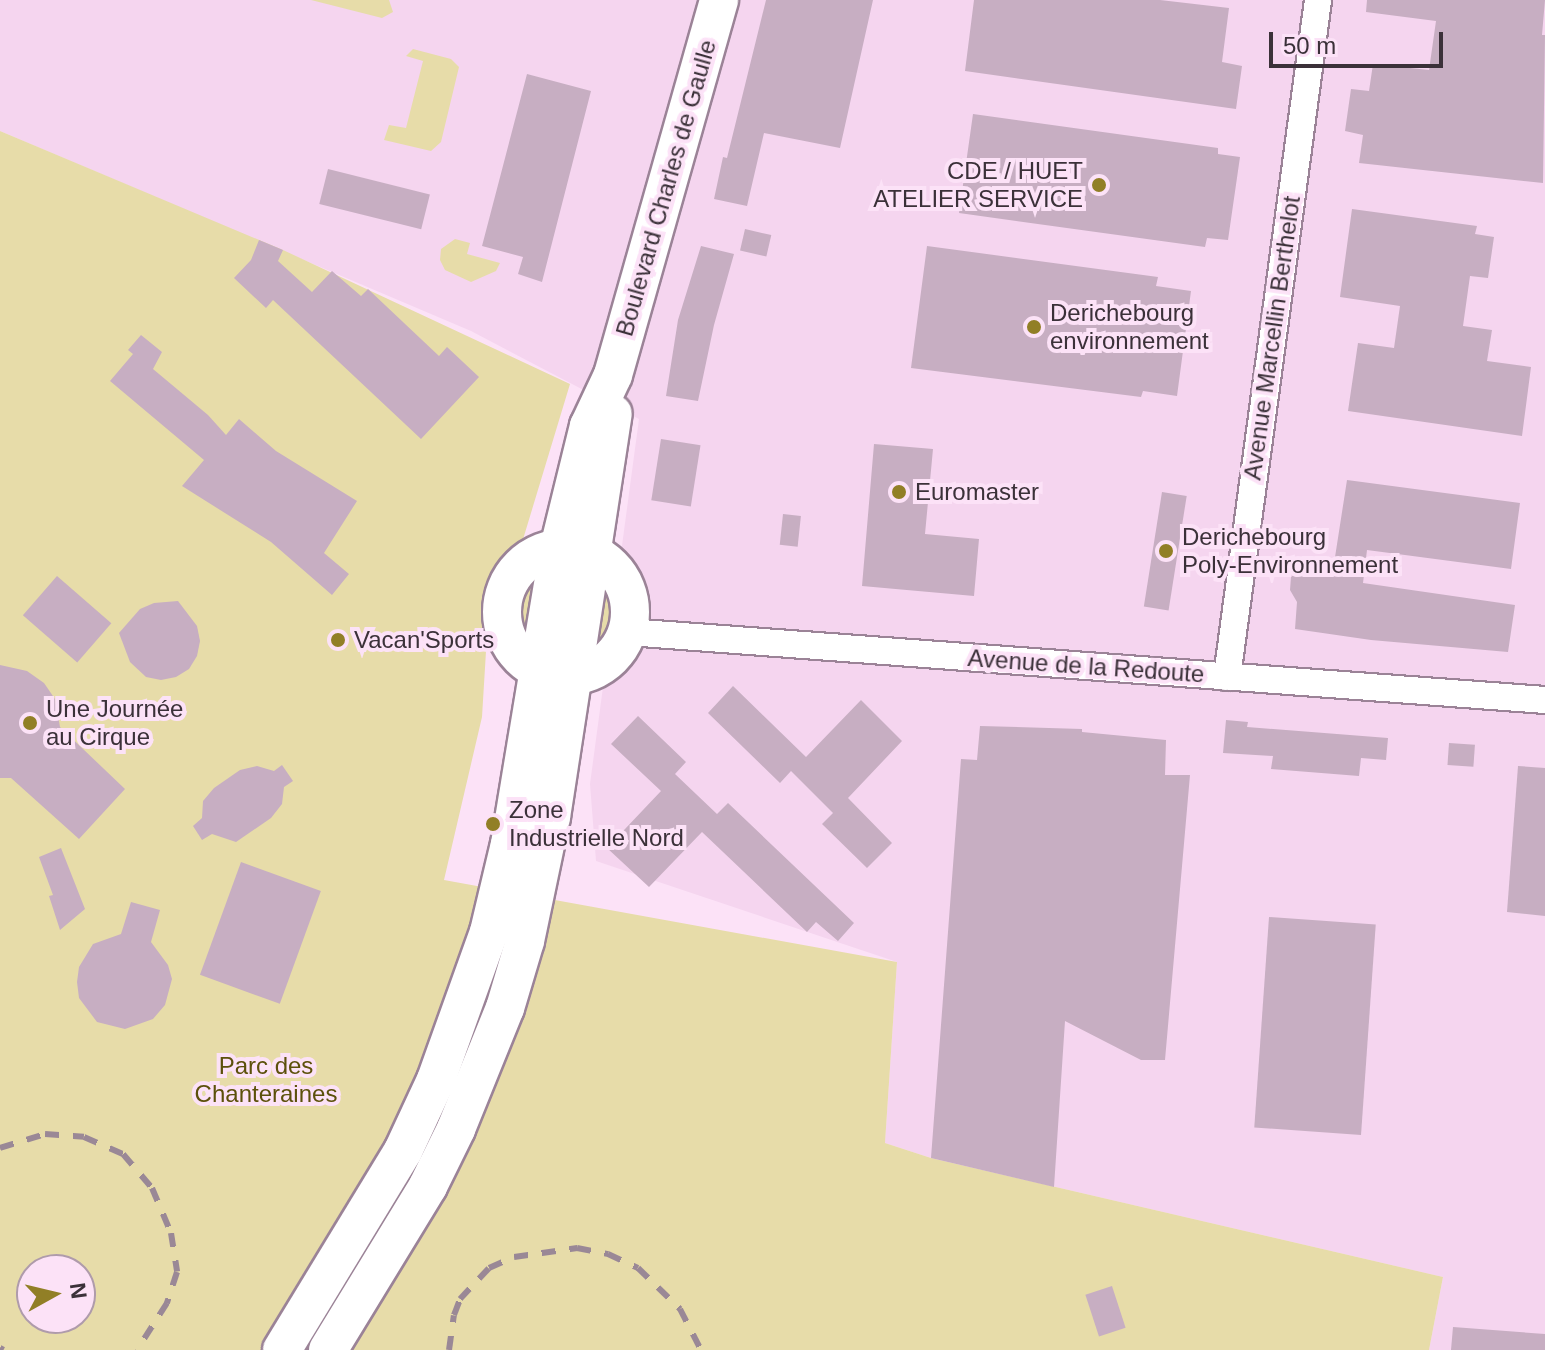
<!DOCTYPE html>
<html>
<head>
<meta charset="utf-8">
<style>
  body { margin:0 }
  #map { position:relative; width:1545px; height:1350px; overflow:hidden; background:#fce2f7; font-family:Arial,sans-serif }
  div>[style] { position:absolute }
  .built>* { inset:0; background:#f5d5ef }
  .green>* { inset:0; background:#e7dca9 }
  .building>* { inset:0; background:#c7aec2; transform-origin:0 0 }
  .roads { filter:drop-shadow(2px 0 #9b8397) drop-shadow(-2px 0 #9b8397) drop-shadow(0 2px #9b8397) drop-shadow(0 -2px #9b8397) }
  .street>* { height:26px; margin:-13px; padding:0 13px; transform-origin:13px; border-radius:13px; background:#fff }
  .secondary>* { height:38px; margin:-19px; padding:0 19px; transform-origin:19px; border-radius:19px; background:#fff }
  .secondary>.ring { margin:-19px; padding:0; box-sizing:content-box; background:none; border:38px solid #fff; border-radius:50% }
  .rail>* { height:6px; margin-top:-3px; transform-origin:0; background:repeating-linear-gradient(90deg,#9a8896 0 14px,transparent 0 28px) }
  .dots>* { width:22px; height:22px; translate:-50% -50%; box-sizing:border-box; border:4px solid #fce2f7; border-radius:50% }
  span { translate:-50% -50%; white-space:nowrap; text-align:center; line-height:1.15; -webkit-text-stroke:8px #fce2f7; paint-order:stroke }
  .poi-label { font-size:24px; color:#3b3139 }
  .right { translate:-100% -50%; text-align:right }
  .left { translate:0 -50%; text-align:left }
  .street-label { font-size:24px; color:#3b3139 }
  .park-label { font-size:24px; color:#5c500b }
  .north { position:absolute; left:16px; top:1254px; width:80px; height:80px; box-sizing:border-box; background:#fce2f7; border:2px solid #af9bab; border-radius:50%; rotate:82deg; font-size:22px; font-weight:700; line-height:32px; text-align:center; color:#3b3139 }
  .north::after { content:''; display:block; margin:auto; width:28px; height:36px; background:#917f26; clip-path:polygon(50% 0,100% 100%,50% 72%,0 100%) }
  .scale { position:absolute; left:1269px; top:32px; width:174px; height:36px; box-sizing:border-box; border:4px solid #3b3139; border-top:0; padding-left:10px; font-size:24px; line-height:28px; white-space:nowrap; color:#3b3139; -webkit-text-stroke:6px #fce2f7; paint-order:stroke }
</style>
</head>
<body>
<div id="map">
  <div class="built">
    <i style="clip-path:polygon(0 0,1545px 0,1545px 1350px,1429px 1350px,1443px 1277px,931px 1158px,885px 1143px,897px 962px,596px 861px,590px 784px,639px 419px,471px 331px,0 131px)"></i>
  </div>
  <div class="green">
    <i style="clip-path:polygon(311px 0,389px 0,393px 12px,382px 18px)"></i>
    <i style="clip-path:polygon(413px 49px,451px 59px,459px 67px,441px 142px,431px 151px,384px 140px,389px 125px,406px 128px,423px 61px,406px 56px)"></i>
    <i style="clip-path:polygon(evenodd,0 131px,283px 250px,570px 384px,521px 546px,494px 576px,489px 602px,482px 717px,444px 880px,897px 962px,885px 1143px,931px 1158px,1443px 1277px,1429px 1350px,0 1350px,0 131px,32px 1270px,80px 1270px,80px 1318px,32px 1318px,32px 1270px)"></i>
    <i style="clip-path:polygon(455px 239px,470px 243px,467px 254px,500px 263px,496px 271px,471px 282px,445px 270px,440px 260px,441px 249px)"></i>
    <i style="clip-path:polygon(540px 568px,525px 642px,517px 624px,517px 596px,526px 578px)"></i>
    <i style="clip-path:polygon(606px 582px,616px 617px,607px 640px,595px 653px)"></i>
  </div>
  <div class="building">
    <i style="clip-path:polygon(766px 0,873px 0,840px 148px,764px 133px,747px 206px,714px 199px,723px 157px,727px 158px)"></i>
    <i style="clip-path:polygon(974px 0,1160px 0,1229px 8px,1222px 62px,1242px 66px,1236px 109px,965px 71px)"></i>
    <i style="clip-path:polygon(1367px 0,1545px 0,1542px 35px,1545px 35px,1543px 183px,1359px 163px,1363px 135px,1345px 131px,1351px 89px,1369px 91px,1373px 64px,1429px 70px,1436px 21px,1366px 12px)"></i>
    <i style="clip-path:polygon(527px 74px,591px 91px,542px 282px,518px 274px,523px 257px,482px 246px)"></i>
    <i style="clip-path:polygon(973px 114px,1218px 148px,1218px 154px,1240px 157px,1228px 240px,1207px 238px,1205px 247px,959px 213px)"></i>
    <i style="left:328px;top:169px;width:105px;height:36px;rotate:14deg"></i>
    <i style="clip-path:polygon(1352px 209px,1477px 226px,1475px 234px,1494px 237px,1488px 278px,1470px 276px,1463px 326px,1492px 330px,1487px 361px,1531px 367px,1522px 436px,1348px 411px,1358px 343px,1394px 348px,1400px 306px,1340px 297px)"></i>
    <i style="left:745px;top:229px;width:27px;height:22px;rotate:13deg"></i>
    <i style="clip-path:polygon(259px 240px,283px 250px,278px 261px,312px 292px,332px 271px,361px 296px,368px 289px,439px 356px,447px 347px,479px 377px,421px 439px,273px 300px,266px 308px,234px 278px,251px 260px)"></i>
    <i style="clip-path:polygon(701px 246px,734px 254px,714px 325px,698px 401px,666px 396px,678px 320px)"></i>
    <i style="clip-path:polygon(927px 246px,1158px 277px,1156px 286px,1191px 291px,1177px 396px,1143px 391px,1141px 397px,911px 368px)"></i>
    <i style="clip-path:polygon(141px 335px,162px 352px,153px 369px,208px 415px,226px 435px,239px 419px,276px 451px,357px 501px,324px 553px,349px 574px,332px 595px,271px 542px,182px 486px,204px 460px,110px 381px,133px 354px,128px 350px)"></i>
    <i style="left:661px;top:439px;width:40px;height:62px;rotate:9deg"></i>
    <i style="clip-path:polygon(874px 444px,933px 449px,925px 534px,979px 539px,974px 596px,862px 586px)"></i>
    <i style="clip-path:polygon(1347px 480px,1520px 503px,1511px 569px,1367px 550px,1363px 583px,1515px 605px,1508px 652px,1371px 640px,1295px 629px,1297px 602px,1290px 590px,1291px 577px,1305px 566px,1333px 570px)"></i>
    <i style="left:1162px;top:492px;width:25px;height:116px;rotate:9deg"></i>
    <i style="left:783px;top:514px;width:18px;height:31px;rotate:6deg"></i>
    <i style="left:57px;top:576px;width:72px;height:52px;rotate:41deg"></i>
    <i style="clip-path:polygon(178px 601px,197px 626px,200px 641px,197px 656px,189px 669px,176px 677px,161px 680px,146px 677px,130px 662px,119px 633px,140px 609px,154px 603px)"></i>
    <i style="clip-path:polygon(0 665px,27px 671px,44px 683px,55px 699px,60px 727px,125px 789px,79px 839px,11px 778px,0 778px)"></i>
    <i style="clip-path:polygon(733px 686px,806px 757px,861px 700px,902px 741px,848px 798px,892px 843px,867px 868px,822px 824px,833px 813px,791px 771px,780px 783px,708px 713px)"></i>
    <i style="clip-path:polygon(638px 716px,686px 762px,675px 774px,717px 814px,728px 803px,854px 923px,838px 941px,816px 922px,807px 932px,702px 832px,649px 887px,607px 848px,661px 791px,611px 744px)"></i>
    <i style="clip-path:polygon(1226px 720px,1248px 722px,1247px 727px,1388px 738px,1386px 760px,1361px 758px,1359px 776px,1271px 769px,1273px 756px,1223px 753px)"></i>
    <i style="clip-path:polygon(980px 726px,1082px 729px,1082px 732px,1166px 740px,1165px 775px,1190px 775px,1165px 1060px,1141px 1060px,1065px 1021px,1054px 1187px,931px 1158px,961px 759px,977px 760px)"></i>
    <i style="left:1449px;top:743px;width:26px;height:22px;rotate:4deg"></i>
    <i style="clip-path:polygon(282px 765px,293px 781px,284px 787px,282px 804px,271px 818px,236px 842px,212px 834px,202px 840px,193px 826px,202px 818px,203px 801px,214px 788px,240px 770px,257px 766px,274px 771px)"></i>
    <i style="clip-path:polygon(1518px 766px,1545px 768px,1545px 916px,1507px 912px)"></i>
    <i style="clip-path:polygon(61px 848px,85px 909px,60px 930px,49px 896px,53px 895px,39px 857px)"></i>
    <i style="left:241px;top:862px;width:85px;height:120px;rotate:20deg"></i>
    <i style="clip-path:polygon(131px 902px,160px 910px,151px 942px,168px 965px,172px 979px,165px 1005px,153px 1019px,125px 1029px,97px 1022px,79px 998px,77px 982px,79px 967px,93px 944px,121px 934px)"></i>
    <i style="left:1269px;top:917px;width:107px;height:211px;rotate:4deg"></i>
    <i style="left:1112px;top:1286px;width:44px;height:28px;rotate:72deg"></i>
    <i style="clip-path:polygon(1453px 1327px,1545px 1334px,1545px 1350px,1451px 1350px)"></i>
  </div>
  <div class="roads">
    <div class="street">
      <i style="left:628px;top:632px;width:920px;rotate:4.24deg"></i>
      <i style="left:1227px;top:677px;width:683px;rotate:-82.34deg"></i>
    </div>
    <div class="secondary">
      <i class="ring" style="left:502px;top:548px;width:90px;height:90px"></i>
      <i style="left:282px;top:1350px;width:233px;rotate:-58.7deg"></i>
      <i style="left:403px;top:1151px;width:78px;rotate:-65.1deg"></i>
      <i style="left:436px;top:1080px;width:157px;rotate:-70.3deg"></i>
      <i style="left:489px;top:932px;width:90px;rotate:-76.6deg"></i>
      <i style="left:510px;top:844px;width:300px;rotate:-80.6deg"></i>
      <i style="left:559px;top:548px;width:126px;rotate:-76.2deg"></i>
      <i style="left:589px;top:426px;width:56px;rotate:-64.8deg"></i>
      <i style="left:613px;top:375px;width:390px;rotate:-74.2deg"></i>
      <i style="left:328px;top:1350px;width:192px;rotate:-58.6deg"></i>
      <i style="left:428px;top:1186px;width:64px;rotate:-63.8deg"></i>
      <i style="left:456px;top:1129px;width:131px;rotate:-68deg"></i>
      <i style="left:505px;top:1008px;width:70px;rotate:-73.4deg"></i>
      <i style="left:525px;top:941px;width:127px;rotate:-78.2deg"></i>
      <i style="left:551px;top:817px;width:408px;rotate:-81.3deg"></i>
    </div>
  </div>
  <div class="rail">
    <i style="left:0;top:1148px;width:47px;rotate:-17.3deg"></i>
    <i style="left:45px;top:1134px;width:39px;rotate:4deg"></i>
    <i style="left:84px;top:1137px;width:43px;rotate:23.6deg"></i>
    <i style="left:123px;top:1154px;width:45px;rotate:49.5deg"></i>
    <i style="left:152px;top:1188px;width:49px;rotate:67.1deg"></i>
    <i style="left:171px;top:1233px;width:39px;rotate:81deg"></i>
    <i style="left:177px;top:1272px;width:33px;rotate:108deg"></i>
    <i style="left:167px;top:1303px;width:56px;rotate:122.6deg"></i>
    <i style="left:0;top:1348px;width:4px;rotate:27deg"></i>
    <i style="left:449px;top:1350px;width:35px;rotate:-82deg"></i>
    <i style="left:454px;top:1315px;width:17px;rotate:-69deg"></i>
    <i style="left:460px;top:1299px;width:42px;rotate:-46.9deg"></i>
    <i style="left:489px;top:1268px;width:27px;rotate:-24deg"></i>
    <i style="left:514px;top:1257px;width:64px;rotate:-8.1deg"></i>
    <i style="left:577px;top:1248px;width:32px;rotate:11deg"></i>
    <i style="left:608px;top:1254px;width:33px;rotate:25deg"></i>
    <i style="left:638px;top:1268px;width:59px;rotate:44.3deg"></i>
    <i style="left:680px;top:1309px;width:46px;rotate:62.9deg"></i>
  </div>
  <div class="dots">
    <i style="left:1099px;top:185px;background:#917f26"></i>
    <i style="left:1034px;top:327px;background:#917f26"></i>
    <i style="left:899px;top:492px;background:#917f26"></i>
    <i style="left:1166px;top:551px;background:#917f26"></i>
    <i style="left:338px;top:640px;background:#917f26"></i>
    <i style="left:30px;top:723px;background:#917f26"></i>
    <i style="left:493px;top:824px;background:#917f26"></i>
  </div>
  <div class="poi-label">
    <span class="right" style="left:1083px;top:185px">CDE / HUET<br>ATELIER SERVICE</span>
    <span class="left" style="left:1050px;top:327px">Derichebourg<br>environnement</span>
    <span class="left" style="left:915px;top:492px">Euromaster</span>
    <span class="left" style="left:1182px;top:551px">Derichebourg<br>Poly-Environnement</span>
    <span class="left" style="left:354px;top:640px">Vacan'Sports</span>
    <span class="left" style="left:46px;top:723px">Une Journée<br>au Cirque</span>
    <span class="left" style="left:509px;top:824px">Zone<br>Industrielle Nord</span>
  </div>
  <div class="street-label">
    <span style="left:666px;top:188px;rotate:-74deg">Boulevard Charles de Gaulle</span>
    <span style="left:1272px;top:338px;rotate:-82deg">Avenue Marcellin Berthelot</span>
    <span style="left:1086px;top:666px;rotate:4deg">Avenue de la Redoute</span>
  </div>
  <div class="park-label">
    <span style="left:266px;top:1080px">Parc des<br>Chanteraines</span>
  </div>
  <div class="north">N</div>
  <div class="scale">50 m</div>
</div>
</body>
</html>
